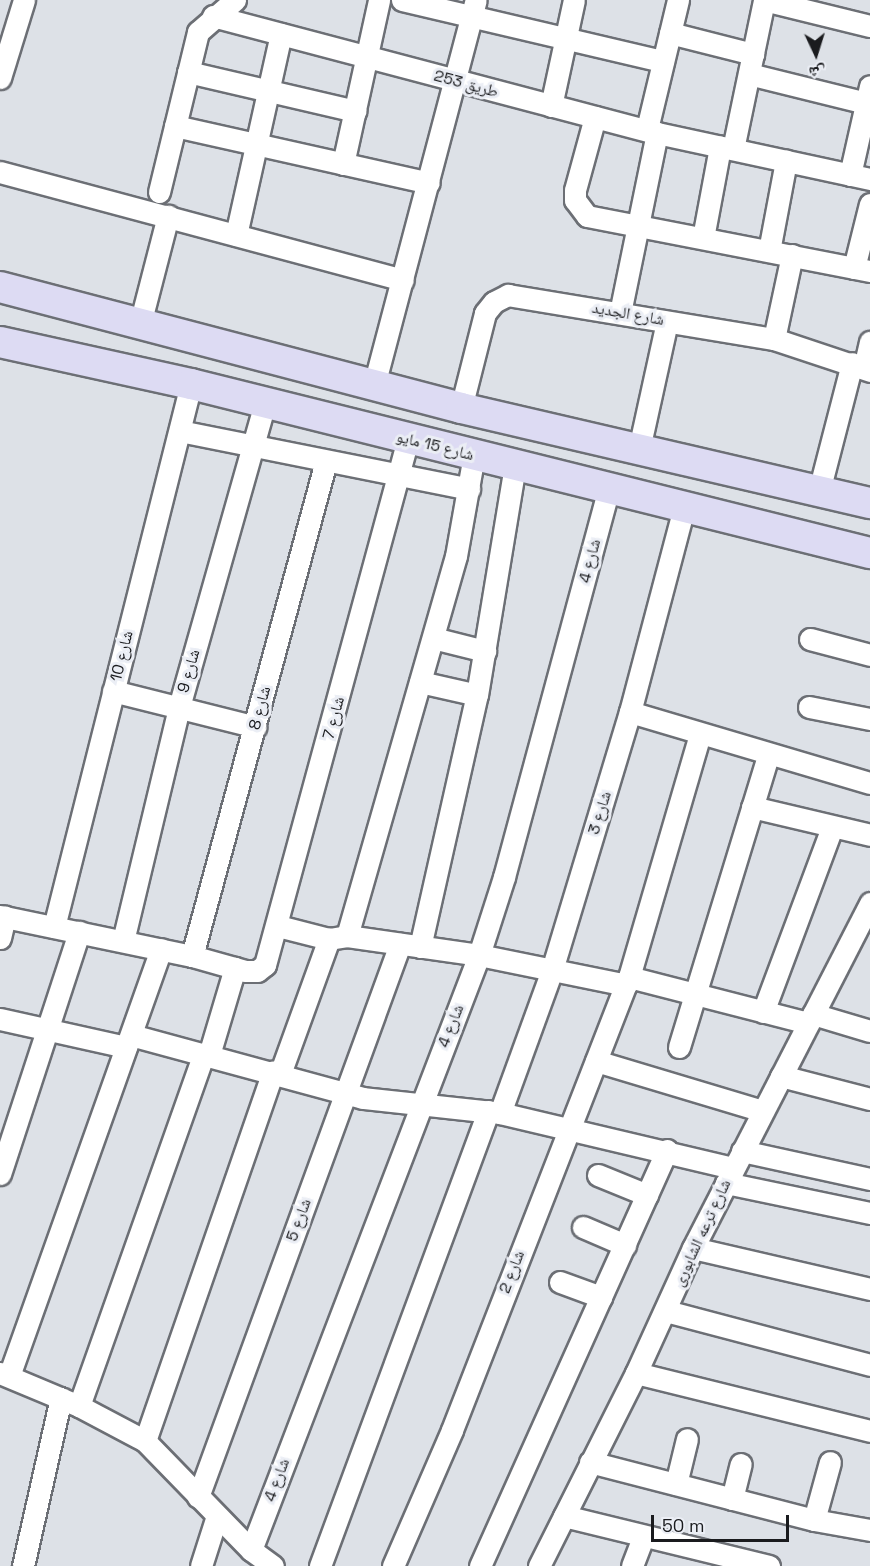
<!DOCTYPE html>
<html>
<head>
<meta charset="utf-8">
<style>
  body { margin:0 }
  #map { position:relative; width:870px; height:1566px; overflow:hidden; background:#dde1e7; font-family:"Space Grotesk","Noto Naskh Arabic",sans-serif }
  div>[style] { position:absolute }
  .roads { filter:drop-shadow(2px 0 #6c6f75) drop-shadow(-2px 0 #6c6f75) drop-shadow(0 2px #6c6f75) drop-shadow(0 -2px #6c6f75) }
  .street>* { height:21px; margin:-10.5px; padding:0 10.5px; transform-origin:10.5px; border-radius:10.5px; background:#fff }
  .secondary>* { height:30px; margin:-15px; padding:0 15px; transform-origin:15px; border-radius:15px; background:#dddbf3 }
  span { translate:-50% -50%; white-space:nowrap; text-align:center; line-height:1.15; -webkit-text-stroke:6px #ebeef5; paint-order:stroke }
  .street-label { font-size:16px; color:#1a1b1e }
  .north { position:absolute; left:786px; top:24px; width:60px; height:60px; -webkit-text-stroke:4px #ebeef5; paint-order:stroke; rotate:176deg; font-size:16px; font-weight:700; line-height:24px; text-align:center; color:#1a1b1e }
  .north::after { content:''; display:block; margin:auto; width:21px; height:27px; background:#1a1b1e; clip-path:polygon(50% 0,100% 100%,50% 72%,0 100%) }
  .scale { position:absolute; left:651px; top:1515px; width:138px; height:27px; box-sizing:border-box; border:3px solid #1a1b1e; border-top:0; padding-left:8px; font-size:18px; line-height:21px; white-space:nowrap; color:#1a1b1e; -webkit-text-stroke:4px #ebeef5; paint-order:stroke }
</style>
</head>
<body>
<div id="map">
  <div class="roads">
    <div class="street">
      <i style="left:402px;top:0;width:268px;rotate:13.2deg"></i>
      <i style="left:764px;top:0;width:109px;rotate:13.8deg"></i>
      <i style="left:213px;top:16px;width:459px;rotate:14.8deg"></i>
      <i style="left:657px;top:133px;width:218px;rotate:12.2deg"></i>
      <i style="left:670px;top:33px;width:86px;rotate:14.2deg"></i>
      <i style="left:188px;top:72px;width:172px;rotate:13.1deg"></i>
      <i style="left:749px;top:74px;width:125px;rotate:13.9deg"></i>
      <i style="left:0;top:78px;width:82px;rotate:-72.9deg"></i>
      <i style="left:551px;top:106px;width:108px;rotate:-77.8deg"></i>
      <i style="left:595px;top:117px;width:76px;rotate:105.3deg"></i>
      <i style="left:575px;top:190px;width:10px;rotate:90deg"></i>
      <i style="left:575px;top:200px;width:20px;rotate:53deg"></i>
      <i style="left:587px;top:216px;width:288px;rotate:11deg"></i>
      <i style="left:175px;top:126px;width:260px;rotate:12.6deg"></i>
      <i style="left:647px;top:129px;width:133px;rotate:-76.5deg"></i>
      <i style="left:733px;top:149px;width:152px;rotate:-78.2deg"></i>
      <i style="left:343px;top:164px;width:168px;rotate:-77.6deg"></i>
      <i style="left:0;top:172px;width:417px;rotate:15deg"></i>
      <i style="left:850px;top:175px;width:91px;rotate:-77.3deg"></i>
      <i style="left:159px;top:192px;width:165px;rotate:-76.3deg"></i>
      <i style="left:198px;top:32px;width:49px;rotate:-40.9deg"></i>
      <i style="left:236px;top:235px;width:206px;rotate:-77.4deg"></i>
      <i style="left:703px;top:238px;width:93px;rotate:-79.4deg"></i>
      <i style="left:769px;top:251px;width:92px;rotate:-79.3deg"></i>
      <i style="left:854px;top:268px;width:66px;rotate:-76deg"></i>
      <i style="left:620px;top:313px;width:184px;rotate:-78.4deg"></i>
      <i style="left:140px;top:324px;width:112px;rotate:-75.5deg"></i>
      <i style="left:774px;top:339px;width:86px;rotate:-77.9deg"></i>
      <i style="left:864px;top:368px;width:27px;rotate:-77deg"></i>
      <i style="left:374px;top:385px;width:398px;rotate:-75.2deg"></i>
      <i style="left:461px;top:408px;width:98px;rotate:-75.8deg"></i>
      <i style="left:485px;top:313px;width:14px;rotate:-51deg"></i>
      <i style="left:494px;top:302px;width:16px;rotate:-27deg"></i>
      <i style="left:508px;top:295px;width:270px;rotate:9.4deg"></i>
      <i style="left:774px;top:339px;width:101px;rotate:18.4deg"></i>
      <i style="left:180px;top:431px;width:295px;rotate:11.3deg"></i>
      <i style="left:639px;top:449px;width:130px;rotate:-77.6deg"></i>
      <i style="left:819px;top:491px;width:132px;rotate:-75.5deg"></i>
      <i style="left:433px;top:638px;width:54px;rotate:14deg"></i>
      <i style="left:810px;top:639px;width:62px;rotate:14.9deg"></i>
      <i style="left:420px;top:682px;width:58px;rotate:12.8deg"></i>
      <i style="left:113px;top:691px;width:147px;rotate:14.1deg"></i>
      <i style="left:809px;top:707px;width:62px;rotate:11.1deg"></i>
      <i style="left:630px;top:712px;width:250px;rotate:16.5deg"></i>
      <i style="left:752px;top:807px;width:121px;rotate:13.3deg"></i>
      <i style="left:0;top:916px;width:196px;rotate:11.8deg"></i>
      <i style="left:192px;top:956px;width:55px;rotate:15.8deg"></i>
      <i style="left:245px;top:971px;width:12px"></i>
      <i style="left:257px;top:971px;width:10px;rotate:-37deg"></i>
      <i style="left:265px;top:965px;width:545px;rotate:-74.79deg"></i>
      <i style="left:278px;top:926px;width:53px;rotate:14.3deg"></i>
      <i style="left:329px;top:939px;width:18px;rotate:-9deg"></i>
      <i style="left:347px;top:936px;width:133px;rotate:8.2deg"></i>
      <i style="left:479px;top:955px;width:150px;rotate:11.5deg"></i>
      <i style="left:54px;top:927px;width:560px;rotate:-75.84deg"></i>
      <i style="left:347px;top:936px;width:395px;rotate:-74deg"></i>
      <i style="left:456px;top:556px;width:103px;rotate:-79.9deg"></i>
      <i style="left:0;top:938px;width:22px;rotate:-77deg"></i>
      <i style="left:123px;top:941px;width:241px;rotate:-76.5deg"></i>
      <i style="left:179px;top:707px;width:316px;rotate:-74.2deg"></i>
      <i style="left:420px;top:947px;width:258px;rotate:-77.3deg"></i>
      <i style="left:477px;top:695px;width:233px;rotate:-80.6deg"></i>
      <i style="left:192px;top:956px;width:513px;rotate:-74.85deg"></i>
      <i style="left:629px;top:977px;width:185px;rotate:14.4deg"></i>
      <i style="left:763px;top:1012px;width:197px;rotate:-69.5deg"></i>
      <i style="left:813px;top:1014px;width:59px;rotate:16.6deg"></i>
      <i style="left:0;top:1019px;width:129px;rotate:12.5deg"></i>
      <i style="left:131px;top:1035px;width:240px;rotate:15.2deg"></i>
      <i style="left:363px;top:1098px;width:138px;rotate:6.2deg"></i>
      <i style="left:500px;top:1113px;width:239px;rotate:13.3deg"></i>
      <i style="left:679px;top:1047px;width:304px;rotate:-73deg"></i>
      <i style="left:209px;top:1055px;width:91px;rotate:-73.4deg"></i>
      <i style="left:596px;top:1061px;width:174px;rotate:16.7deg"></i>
      <i style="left:280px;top:1074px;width:144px;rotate:-70.1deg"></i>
      <i style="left:781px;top:1076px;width:92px;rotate:14.5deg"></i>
      <i style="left:500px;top:1113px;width:152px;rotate:-70deg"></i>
      <i style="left:552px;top:970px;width:270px;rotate:-73.2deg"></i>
      <i style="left:630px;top:712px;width:211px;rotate:-75.2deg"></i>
      <i style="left:742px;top:1151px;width:131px;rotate:12.3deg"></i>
      <i style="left:0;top:1174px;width:255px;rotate:-71.9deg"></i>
      <i style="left:598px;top:1175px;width:53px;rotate:22.2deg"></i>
      <i style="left:726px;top:1183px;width:147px;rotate:11.8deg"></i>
      <i style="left:583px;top:1227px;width:46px;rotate:23.2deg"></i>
      <i style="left:693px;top:1248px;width:182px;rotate:13deg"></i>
      <i style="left:560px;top:1282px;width:44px;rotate:20.1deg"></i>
      <i style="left:666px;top:1311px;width:211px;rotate:14.8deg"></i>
      <i style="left:0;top:1373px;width:86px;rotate:22.7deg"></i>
      <i style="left:79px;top:1406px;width:75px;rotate:27.9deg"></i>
      <i style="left:145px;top:1441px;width:152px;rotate:45.8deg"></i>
      <i style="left:251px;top:1550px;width:27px;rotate:36deg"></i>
      <i style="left:636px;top:1373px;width:241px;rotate:13.9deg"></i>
      <i style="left:9px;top:1376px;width:453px;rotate:-70.4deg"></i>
      <i style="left:79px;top:1406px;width:374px;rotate:-70.5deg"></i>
      <i style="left:145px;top:1441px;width:391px;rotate:-70.9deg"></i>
      <i style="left:590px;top:1462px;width:231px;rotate:14.5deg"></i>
      <i style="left:814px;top:1520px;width:57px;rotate:10.1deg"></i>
      <i style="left:676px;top:1484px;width:46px;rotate:-76.3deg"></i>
      <i style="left:198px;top:1497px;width:589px;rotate:-69.93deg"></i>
      <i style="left:732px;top:1499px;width:36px;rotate:-76deg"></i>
      <i style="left:564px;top:1516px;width:211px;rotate:13.7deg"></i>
      <i style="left:814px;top:1520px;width:60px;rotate:-74.6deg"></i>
      <i style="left:251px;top:1550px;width:637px;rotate:-69.03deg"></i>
      <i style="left:479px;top:955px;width:82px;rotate:-72.2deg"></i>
      <i style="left:504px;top:877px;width:402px;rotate:-74.9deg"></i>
      <i style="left:23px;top:1566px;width:172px;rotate:-77.3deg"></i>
      <i style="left:201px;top:1566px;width:52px;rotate:-72.3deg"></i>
      <i style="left:320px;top:1566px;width:485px;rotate:-69.7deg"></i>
      <i style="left:393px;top:1566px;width:148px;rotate:-66.5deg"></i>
      <i style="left:452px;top:1430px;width:486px;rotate:-68.7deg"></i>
      <i style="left:629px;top:977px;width:253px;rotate:-73.7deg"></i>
      <i style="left:480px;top:1566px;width:456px;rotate:-65.8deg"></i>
      <i style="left:539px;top:1566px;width:216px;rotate:-63.3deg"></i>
      <i style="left:636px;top:1373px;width:137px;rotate:-65.5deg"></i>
      <i style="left:693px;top:1248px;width:388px;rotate:-62.8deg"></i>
      <i style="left:632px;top:1566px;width:31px;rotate:-69deg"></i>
    </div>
    <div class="secondary">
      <i style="left:0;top:287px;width:477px;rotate:14.7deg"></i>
      <i style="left:461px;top:408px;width:420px;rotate:13.1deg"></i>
      <i style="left:0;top:342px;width:196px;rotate:12.4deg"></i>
      <i style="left:191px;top:384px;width:700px;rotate:13.98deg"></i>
    </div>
  </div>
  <div class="street-label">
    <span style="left:466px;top:84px;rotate:15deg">طريق 253</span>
    <span style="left:628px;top:314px;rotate:10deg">شارع الجديد</span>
    <span style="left:435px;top:446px;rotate:14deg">شارع 15 مايو</span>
    <span style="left:590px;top:561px;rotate:-75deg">شارع 4</span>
    <span style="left:122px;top:656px;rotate:-76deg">شارع 10</span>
    <span style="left:189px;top:671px;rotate:-74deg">شارع 9</span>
    <span style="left:260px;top:708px;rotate:-75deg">شارع 8</span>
    <span style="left:334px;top:718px;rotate:-75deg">شارع 7</span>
    <span style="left:600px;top:813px;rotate:-73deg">شارع 3</span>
    <span style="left:451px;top:1026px;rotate:-68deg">شارع 4</span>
    <span style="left:299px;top:1220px;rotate:-70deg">شارع 5</span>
    <span style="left:702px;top:1233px;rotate:-65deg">شارع ترعه الشابورى</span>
    <span style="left:512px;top:1272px;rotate:-69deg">شارع 2</span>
    <span style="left:277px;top:1480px;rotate:-69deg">شارع 4</span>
  </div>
  <div class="north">ش</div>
  <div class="scale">50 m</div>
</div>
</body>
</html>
